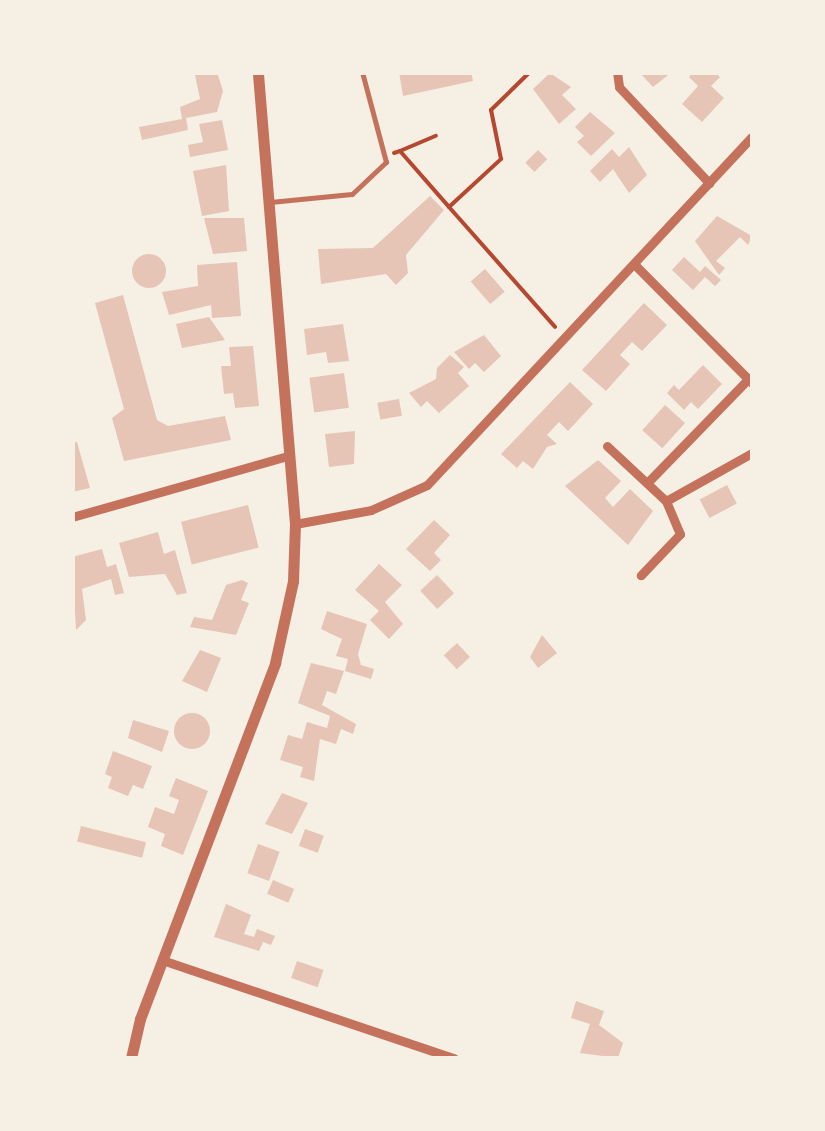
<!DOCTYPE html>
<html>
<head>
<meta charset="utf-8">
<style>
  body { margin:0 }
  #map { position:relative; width:825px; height:1131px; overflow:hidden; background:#f6efe4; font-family:"Public Sans",sans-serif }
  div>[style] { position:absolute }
  .building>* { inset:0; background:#e6c5b7; transform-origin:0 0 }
  .round { border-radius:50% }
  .path>* { height:4px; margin:-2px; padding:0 2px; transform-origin:2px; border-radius:2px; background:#b5482f }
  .service>* { height:5px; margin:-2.5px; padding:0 2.5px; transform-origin:2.5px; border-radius:2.5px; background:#c5725c }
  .minor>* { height:9px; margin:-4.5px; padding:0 4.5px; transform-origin:4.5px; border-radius:4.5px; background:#c5725c }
  .tertiary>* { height:11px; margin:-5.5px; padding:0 5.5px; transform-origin:5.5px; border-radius:5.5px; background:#c5725c }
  span { translate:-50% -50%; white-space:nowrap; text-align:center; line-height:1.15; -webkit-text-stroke:9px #f6efe4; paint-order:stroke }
  .frame { position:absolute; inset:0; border:75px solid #f6efe4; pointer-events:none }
</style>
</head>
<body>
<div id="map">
  <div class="building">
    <i style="clip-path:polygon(217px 72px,223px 91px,217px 112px,186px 118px,188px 130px,142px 140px,139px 127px,182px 119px,180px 107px,200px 99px,195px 75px)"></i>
    <i style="clip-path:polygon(399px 72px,471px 72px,473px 81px,403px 96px)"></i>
    <i style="clip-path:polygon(639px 72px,672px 72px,653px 87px)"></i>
    <i style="clip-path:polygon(693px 72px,715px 72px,720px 77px,711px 86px,724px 98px,702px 122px,682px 104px,698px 86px,689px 77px)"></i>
    <i style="clip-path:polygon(550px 73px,571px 87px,562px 95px,576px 109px,559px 124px,533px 89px)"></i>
    <i style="clip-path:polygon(590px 112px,615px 133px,591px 156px,577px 142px,584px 136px,575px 127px)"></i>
    <i style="clip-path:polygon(222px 120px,228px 150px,190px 157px,188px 145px,203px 142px,199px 124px)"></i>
    <i style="clip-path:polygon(629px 147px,647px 175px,629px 193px,613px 169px,600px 182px,590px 171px,612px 149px,619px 157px)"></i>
    <i style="left:538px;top:150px;width:13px;height:18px;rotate:45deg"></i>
    <i style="clip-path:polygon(226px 165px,229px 211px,202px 216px,193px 171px)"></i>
    <i style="clip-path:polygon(430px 196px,444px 210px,406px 255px,408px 273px,396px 285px,386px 274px,321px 284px,318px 249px,373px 248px)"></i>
    <i style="clip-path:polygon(717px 216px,752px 236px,748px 245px,740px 237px,716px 261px,725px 268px,719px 275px,695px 241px)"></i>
    <i style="clip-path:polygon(204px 218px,244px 218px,247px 251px,213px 254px)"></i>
    <i class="round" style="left:132px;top:254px;width:34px;height:34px"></i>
    <i style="clip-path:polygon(684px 257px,700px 272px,705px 266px,721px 280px,715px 286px,705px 277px,693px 290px,672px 270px)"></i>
    <i style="clip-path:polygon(237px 262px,241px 316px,212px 318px,211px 305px,169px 315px,162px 292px,198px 286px,197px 265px)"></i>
    <i style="left:485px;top:269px;width:30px;height:19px;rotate:49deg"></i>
    <i style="clip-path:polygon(123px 295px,157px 420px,168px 426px,225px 416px,231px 440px,124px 461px,112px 418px,124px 409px,95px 303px)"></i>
    <i style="clip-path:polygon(644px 303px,667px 325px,642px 351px,632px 342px,620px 355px,630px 364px,606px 391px,582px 370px)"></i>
    <i style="clip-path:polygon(209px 317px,225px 340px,182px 348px,176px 324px)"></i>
    <i style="clip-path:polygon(343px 324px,349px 361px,328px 363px,326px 352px,307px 355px,304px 329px)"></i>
    <i style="clip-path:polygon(484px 335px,501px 356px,484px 372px,475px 363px,469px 369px,454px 352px)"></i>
    <i style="clip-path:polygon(253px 346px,259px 406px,235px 408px,233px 393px,224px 394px,221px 366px,231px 366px,229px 347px)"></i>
    <i style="clip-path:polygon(450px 355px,464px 367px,458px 373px,469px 386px,439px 413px,427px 401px,421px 407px,409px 393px,436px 379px,437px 368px)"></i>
    <i style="clip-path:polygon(703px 365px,722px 384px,698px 409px,691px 402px,684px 410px,667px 393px,674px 385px,679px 390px)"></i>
    <i style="left:344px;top:373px;width:35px;height:35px;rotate:82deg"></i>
    <i style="clip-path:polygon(570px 382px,593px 404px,568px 431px,559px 422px,547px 435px,557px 444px,547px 447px,533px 469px,523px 461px,517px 468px,501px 454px)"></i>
    <i style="left:399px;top:399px;width:17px;height:22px;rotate:80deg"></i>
    <i style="left:665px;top:405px;width:27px;height:34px;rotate:42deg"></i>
    <i style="clip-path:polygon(355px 431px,354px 464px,329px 467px,325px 434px)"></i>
    <i style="clip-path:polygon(77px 442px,90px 488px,72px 492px,72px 443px)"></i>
    <i style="clip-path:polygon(598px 460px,621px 481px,605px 498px,613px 507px,630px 489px,653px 511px,628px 545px,565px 486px)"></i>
    <i style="left:727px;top:485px;width:21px;height:31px;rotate:62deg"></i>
    <i style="left:248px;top:505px;width:44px;height:69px;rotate:76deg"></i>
    <i style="clip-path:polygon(434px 520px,450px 535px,434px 553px,441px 560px,430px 571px,406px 549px)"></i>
    <i style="clip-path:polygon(158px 532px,164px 554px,175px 550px,187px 593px,177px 595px,165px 574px,129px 577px,119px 543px)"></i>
    <i style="clip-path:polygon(102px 549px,107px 567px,116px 564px,124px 593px,115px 595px,111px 579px,82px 589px,86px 620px,76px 630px,72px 557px)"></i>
    <i style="clip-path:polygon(379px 564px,402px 585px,385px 602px,403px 624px,389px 639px,370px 620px,379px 611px,355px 590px)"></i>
    <i style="left:437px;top:575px;width:25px;height:23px;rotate:47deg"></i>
    <i style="clip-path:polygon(242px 580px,248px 583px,241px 600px,249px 603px,236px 635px,190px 627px,194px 617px,212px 620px,226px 585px)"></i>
    <i style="clip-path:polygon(327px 611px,367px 624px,358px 654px,361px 665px,374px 669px,371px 679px,345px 671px,348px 659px,336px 656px,342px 639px,321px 629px)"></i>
    <i style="clip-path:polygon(542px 635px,557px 653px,538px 668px,530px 657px)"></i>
    <i style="left:457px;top:643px;width:19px;height:18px;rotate:47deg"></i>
    <i style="clip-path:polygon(200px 650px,221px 658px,207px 692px,182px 681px)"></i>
    <i style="clip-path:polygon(311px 663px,344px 671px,336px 694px,327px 691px,322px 705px,356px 724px,353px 734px,341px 729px,336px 744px,320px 739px,314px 781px,300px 777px,303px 767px,280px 760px,288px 735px,302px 739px,307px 722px,327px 728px,330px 716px,298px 703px)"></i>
    <i class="round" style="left:174px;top:713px;width:36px;height:36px"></i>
    <i style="clip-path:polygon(133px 720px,169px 731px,162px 752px,128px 738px)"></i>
    <i style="clip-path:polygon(113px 751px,152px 766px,143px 789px,133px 785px,128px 796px,108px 788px,112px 777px,105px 774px)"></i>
    <i style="clip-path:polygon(176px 778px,208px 791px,183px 855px,161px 846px,165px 834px,148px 827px,155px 807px,174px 814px,179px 800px,169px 796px)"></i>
    <i style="clip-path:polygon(282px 793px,308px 803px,292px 834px,265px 824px)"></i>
    <i style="left:81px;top:826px;width:67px;height:16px;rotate:14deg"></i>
    <i style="left:305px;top:829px;width:20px;height:18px;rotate:20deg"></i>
    <i style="left:258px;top:844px;width:23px;height:31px;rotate:20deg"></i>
    <i style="left:273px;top:880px;width:23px;height:15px;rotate:23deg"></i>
    <i style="clip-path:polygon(226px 904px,251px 915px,244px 934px,254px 937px,257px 929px,275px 936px,271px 945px,263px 942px,259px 951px,214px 937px)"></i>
    <i style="left:297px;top:961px;width:28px;height:18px;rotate:19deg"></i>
    <i style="clip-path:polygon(576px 1001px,604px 1011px,599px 1025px,623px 1043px,618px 1058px,580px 1053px,590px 1024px,571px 1018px)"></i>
  </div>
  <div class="path">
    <i style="left:400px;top:151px;width:39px;rotate:-23deg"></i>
    <i style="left:394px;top:153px;width:6px;rotate:-18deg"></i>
    <i style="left:400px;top:151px;width:74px;rotate:48.8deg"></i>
    <i style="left:449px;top:207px;width:71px;rotate:-42.7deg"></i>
    <i style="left:501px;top:159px;width:50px;rotate:-101.5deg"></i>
    <i style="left:491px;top:110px;width:54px;rotate:-44.3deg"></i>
    <i style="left:449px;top:207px;width:160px;rotate:48.5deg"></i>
  </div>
  <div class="service">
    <i style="left:270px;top:202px;width:82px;rotate:-5.6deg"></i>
    <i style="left:352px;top:194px;width:47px;rotate:-43.3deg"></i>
    <i style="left:386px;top:162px;width:93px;rotate:-104.9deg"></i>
  </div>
  <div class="minor">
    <i style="left:617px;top:72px;width:15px;rotate:82deg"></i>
    <i style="left:619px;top:87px;width:132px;rotate:46.8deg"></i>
    <i style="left:634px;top:264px;width:168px;rotate:45.2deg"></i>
    <i style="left:607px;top:446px;width:81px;rotate:43deg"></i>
    <i style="left:666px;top:501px;width:36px;rotate:67deg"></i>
    <i style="left:680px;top:534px;width:57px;rotate:133.6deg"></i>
    <i style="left:647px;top:483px;width:146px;rotate:-45.8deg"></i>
    <i style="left:666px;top:501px;width:98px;rotate:-29.2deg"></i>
    <i style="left:72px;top:517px;width:223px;rotate:-15.8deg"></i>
    <i style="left:295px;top:524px;width:77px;rotate:-10.4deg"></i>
    <i style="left:371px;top:510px;width:61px;rotate:-24.1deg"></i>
    <i style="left:427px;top:485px;width:476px;rotate:-47deg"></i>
    <i style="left:162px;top:960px;width:308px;rotate:18.6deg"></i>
  </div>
  <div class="tertiary">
    <i style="left:131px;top:1058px;width:40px;rotate:-77deg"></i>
    <i style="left:140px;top:1019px;width:381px;rotate:-69.2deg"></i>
    <i style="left:275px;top:663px;width:84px;rotate:-77.6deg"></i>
    <i style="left:293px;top:581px;width:57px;rotate:-88deg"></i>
    <i style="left:295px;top:524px;width:454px;rotate:-94.7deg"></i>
  </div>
  <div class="frame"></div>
</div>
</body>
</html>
